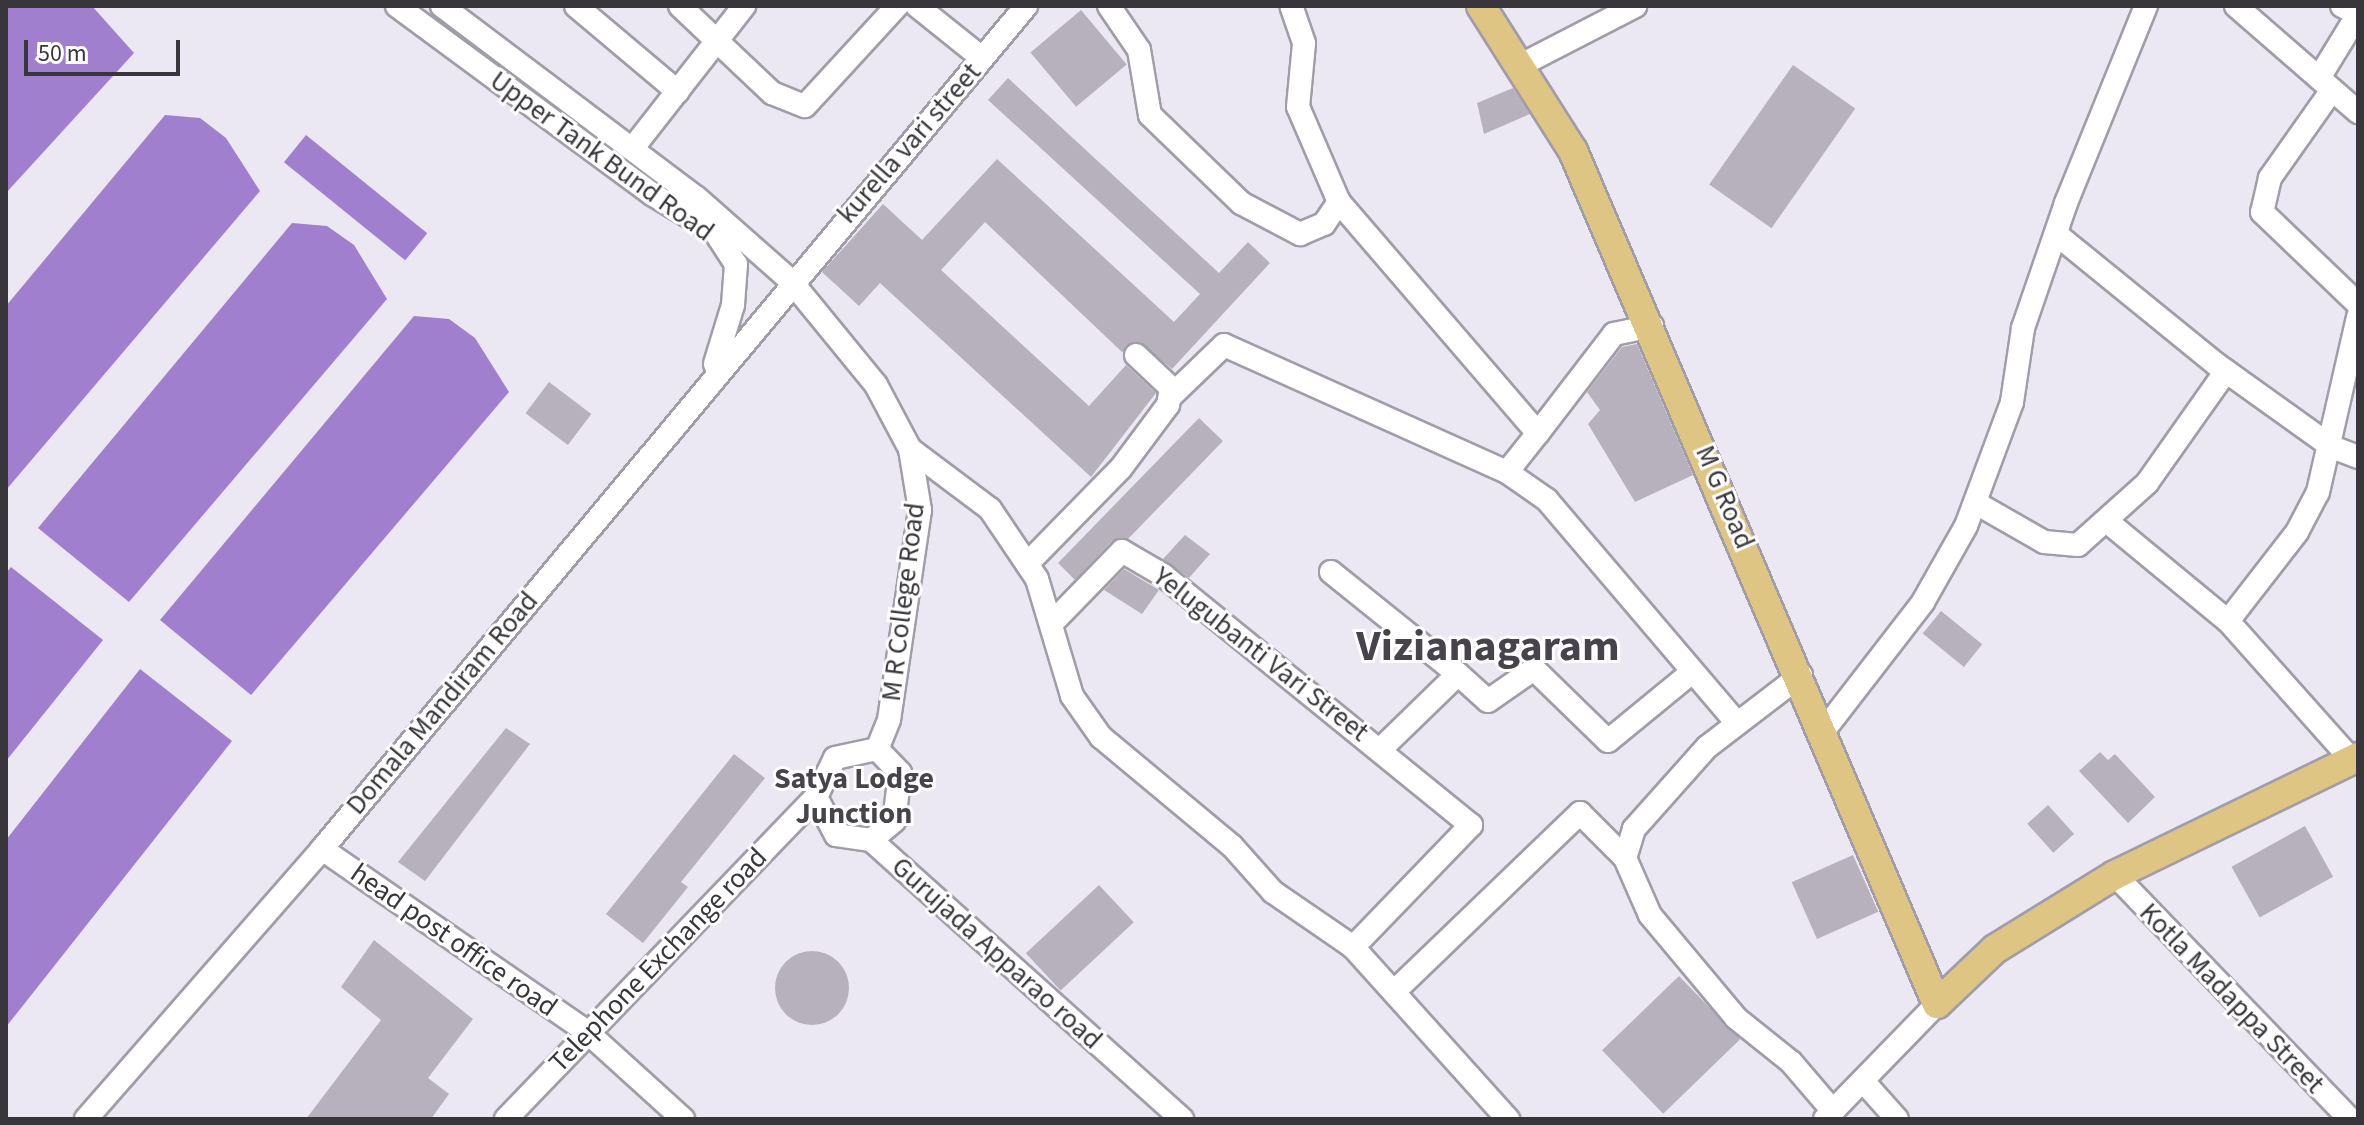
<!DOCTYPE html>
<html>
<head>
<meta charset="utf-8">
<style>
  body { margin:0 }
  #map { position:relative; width:2364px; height:1125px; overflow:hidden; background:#ebe7f3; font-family:"Source Sans 3",sans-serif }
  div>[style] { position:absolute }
  .water>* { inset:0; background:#a17fcf; transform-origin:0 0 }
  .building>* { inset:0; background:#b6b1bd; transform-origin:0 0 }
  .round { border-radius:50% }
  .roads { filter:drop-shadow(2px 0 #a19da8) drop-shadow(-2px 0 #a19da8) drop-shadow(0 2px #a19da8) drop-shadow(0 -2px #a19da8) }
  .minor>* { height:22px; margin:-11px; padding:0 11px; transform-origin:11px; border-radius:11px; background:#fff }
  .major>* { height:28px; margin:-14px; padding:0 14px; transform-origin:14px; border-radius:14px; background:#dfc583 }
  span { translate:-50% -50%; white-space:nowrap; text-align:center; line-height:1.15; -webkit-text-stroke:6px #fff; paint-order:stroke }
  .street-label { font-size:28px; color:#38363b }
  .neighbourhood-label { font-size:30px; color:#47434d; font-weight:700 }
  .town-label { font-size:44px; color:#47434d; font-weight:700 }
  .frame { position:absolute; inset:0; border:8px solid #38363b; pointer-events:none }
  .scale { position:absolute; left:24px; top:40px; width:156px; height:36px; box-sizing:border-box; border:4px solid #38363b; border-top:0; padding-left:10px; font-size:24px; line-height:28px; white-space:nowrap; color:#38363b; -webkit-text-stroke:6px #fff; paint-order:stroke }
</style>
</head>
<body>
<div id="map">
  <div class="water">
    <i style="clip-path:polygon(6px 6px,92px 6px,134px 53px,6px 193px)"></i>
    <i style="clip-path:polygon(165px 115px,200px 118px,226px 138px,260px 191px,6px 490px,6px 306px)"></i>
    <i style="left:306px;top:135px;width:156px;height:35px;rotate:39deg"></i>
    <i style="clip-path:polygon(292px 223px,327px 226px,354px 245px,387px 299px,129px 602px,38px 528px)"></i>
    <i style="clip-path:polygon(414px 316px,449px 319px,475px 338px,509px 392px,251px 695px,160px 620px)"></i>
    <i style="clip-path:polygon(11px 567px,103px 640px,6px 761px,6px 573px)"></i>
    <i style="clip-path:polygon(140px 669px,232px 741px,6px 1027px,6px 840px)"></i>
  </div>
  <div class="building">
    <i style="left:1081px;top:10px;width:71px;height:66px;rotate:50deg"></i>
    <i style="left:1793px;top:65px;width:76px;height:146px;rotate:35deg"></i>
    <i style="clip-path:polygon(1008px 78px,1219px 273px,1248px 242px,1270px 263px,1172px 369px,1140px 342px,1122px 352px,985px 222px,941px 270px,1089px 406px,1126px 365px,1156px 393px,1091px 477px,880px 283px,859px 306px,822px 272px,883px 204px,922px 240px,997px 159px,1174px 322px,1200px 294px,988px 100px)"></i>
    <i style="clip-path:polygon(1513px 88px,1530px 114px,1484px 134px,1477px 103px)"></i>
    <i style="clip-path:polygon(1637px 344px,1693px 475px,1635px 502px,1588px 424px,1600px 410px,1587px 392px,1622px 347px)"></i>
    <i style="left:549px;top:382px;width:53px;height:39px;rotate:37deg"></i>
    <i style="clip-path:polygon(1199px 418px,1223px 441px,1128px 539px,1112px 541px,1075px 580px,1058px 563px)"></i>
    <i style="clip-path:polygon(1185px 535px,1210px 554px,1189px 578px,1163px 559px)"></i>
    <i style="clip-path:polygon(1124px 569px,1159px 590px,1142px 614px,1104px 590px)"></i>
    <i style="left:1941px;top:611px;width:53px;height:29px;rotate:39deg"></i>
    <i style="clip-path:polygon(506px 728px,530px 744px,425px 881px,398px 862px)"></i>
    <i style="clip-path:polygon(2100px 752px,2108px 760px,2115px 754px,2155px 797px,2128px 823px,2079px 771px)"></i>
    <i style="clip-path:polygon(734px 754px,765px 778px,681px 882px,688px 887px,643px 943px,606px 914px)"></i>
    <i style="left:2048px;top:805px;width:39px;height:28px;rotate:48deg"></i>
    <i style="left:2305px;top:826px;width:58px;height:84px;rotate:61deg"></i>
    <i style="left:1853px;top:855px;width:62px;height:67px;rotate:66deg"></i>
    <i style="left:1099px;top:885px;width:51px;height:100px;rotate:47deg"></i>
    <i style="clip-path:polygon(374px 940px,473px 1019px,428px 1078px,449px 1094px,431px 1119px,306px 1119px,381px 1020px,341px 987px)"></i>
    <i class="round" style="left:775px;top:951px;width:74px;height:74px"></i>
    <i style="left:1679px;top:976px;width:88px;height:107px;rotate:46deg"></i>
  </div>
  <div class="roads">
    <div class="minor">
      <i style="left:397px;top:6px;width:317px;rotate:36.4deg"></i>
      <i style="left:652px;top:194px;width:74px;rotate:31.1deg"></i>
      <i style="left:715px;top:232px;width:38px;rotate:57deg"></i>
      <i style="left:736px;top:264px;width:41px;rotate:94.2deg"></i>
      <i style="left:733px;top:305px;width:62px;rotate:107deg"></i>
      <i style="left:442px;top:6px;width:319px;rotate:37deg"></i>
      <i style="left:697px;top:198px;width:125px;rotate:41.4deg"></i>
      <i style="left:791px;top:281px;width:134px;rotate:50.7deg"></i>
      <i style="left:876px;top:385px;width:72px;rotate:62deg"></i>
      <i style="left:910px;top:449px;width:62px;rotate:80.7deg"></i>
      <i style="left:920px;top:510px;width:212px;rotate:98.4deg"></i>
      <i style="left:889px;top:720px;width:31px;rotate:112deg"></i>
      <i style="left:576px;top:6px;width:133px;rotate:40.1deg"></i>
      <i style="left:680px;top:6px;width:127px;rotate:43.4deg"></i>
      <i style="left:772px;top:93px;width:35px;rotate:22deg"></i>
      <i style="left:805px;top:106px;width:136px;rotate:-47.4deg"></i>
      <i style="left:917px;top:6px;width:83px;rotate:38.7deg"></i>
      <i style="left:1109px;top:6px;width:53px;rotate:55.7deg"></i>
      <i style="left:1139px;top:50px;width:66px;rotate:80.4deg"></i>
      <i style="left:1150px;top:115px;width:127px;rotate:44deg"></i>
      <i style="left:1241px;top:203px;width:67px;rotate:27.7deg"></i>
      <i style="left:1300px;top:234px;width:26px;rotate:-23deg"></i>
      <i style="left:1324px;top:224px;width:27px;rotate:-56deg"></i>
      <i style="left:1339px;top:202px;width:103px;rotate:-113.3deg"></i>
      <i style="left:1298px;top:107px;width:64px;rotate:-84.6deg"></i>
      <i style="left:1304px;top:43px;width:39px;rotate:-109deg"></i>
      <i style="left:2236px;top:6px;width:162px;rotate:41deg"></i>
      <i style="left:1519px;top:66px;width:131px;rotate:-27.3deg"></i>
      <i style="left:2319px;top:78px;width:75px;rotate:-58.6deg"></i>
      <i style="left:2358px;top:14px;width:18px;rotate:-153deg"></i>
      <i style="left:2332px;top:90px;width:108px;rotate:125.2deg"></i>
      <i style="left:2270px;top:178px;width:35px;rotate:103deg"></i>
      <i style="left:2262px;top:212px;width:133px;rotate:43.8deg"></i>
      <i style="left:632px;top:149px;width:182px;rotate:-51.9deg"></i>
      <i style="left:1339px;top:202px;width:305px;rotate:49.3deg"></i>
      <i style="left:1538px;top:433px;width:50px;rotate:128.5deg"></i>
      <i style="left:2056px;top:234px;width:206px;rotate:39.1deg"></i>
      <i style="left:2216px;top:364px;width:143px;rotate:35.6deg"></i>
      <i style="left:2332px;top:447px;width:28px;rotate:21deg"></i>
      <i style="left:1170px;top:397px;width:75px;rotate:-43.9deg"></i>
      <i style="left:1224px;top:345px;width:310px;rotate:24.2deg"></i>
      <i style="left:1507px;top:472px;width:49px;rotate:35deg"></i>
      <i style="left:1547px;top:500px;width:289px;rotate:49.6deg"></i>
      <i style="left:1538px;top:433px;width:125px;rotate:-52.5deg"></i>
      <i style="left:1614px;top:334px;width:39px;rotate:-12deg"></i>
      <i style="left:910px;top:449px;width:100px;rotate:36.9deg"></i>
      <i style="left:990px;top:509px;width:84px;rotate:56.1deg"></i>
      <i style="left:1037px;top:579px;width:122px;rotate:73.3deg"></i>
      <i style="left:1072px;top:696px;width:50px;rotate:54.7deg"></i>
      <i style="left:1101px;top:737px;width:170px;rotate:39.8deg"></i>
      <i style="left:1232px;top:846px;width:62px;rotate:48.3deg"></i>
      <i style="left:1273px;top:892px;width:97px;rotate:34.5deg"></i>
      <i style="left:1353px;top:947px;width:232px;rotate:48deg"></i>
      <i style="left:1976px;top:503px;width:78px;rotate:29.8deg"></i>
      <i style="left:2044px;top:542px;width:34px;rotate:5deg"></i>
      <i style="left:2078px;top:545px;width:93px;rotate:-41.9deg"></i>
      <i style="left:2147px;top:483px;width:137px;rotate:-54.8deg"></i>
      <i style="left:2109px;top:523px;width:154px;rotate:39.5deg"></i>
      <i style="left:2228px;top:621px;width:186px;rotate:48.3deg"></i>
      <i style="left:1027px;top:564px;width:134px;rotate:-45.6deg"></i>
      <i style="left:1121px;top:468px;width:79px;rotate:-53.3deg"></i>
      <i style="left:1168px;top:405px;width:17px;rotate:-80deg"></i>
      <i style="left:1171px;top:388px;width:48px;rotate:-136.7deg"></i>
      <i style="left:1331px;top:572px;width:163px;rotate:38.8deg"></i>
      <i style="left:1458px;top:674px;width:106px;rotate:135.8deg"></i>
      <i style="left:2228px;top:621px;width:113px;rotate:-52.2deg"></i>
      <i style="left:2297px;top:532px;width:45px;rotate:-62.3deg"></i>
      <i style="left:2318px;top:492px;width:180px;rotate:-77.1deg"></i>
      <i style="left:1053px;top:622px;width:99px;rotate:-45.8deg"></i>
      <i style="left:1122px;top:551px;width:48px;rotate:30.3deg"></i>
      <i style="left:1163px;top:575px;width:397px;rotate:39.1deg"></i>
      <i style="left:1471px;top:825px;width:170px;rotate:134deg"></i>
      <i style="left:1458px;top:674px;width:40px;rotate:42deg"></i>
      <i style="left:1488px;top:701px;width:56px;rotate:-34.8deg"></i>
      <i style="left:1534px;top:669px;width:103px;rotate:44.2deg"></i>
      <i style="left:1608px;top:741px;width:106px;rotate:-39.3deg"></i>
      <i style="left:1801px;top:675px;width:118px;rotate:142.5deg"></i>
      <i style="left:1707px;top:747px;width:110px;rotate:131.7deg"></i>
      <i style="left:1634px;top:829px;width:30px;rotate:107deg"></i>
      <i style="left:1625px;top:858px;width:62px;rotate:66.3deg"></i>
      <i style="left:1650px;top:915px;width:134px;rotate:50.1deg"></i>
      <i style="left:1736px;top:1018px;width:70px;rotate:38.7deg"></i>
      <i style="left:1791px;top:1062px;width:65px;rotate:49.4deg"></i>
      <i style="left:1825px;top:729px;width:160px;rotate:-52.3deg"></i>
      <i style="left:1923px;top:602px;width:87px;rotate:-60.5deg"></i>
      <i style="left:1966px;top:526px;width:132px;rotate:-69.6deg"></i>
      <i style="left:2012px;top:402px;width:75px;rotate:-81.5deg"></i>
      <i style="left:2023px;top:328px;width:132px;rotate:-71deg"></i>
      <i style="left:2066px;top:203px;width:213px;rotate:-67.9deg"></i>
      <i style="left:871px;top:840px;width:418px;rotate:41.9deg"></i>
      <i style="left:322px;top:849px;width:321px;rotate:34.6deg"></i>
      <i style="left:586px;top:1031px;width:131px;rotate:42.2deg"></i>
      <i style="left:2115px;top:875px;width:339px;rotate:46.1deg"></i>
      <i style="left:1397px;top:989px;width:254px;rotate:-43.9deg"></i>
      <i style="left:1580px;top:813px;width:64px;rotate:45deg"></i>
      <i style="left:1863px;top:1081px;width:51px;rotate:48.2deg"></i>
      <i style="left:86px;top:1119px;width:359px;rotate:-48.8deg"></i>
      <i style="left:322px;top:849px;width:1098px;rotate:-50.13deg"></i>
      <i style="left:506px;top:1119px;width:447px;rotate:-46.1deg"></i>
      <i style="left:816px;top:797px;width:43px;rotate:-64deg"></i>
      <i style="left:835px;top:758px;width:43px;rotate:-12.1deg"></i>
      <i style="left:877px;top:749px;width:33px;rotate:46deg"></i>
      <i style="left:900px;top:773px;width:48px;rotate:97.1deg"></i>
      <i style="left:894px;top:821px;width:30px;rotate:140deg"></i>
      <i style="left:871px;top:840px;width:35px;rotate:-172deg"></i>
      <i style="left:836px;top:835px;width:43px;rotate:-117.8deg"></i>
      <i style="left:1825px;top:1119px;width:161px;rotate:-45.8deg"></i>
    </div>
    <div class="major">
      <i style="left:1481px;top:6px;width:172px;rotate:57.6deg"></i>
      <i style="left:1573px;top:151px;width:927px;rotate:66.89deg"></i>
      <i style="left:1937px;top:1004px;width:80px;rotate:-43.5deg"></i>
      <i style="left:1995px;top:949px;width:141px;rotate:-31.7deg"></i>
      <i style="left:2115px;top:875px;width:270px;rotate:-25.9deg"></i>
    </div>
  </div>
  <div class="street-label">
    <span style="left:909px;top:143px;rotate:-49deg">kurella vari street</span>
    <span style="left:602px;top:156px;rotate:36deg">Upper Tank Bund Road</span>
    <span style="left:1725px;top:497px;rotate:67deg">M G Road</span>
    <span style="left:903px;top:602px;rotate:-83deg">M R College Road</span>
    <span style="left:1261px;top:654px;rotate:38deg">Yelugubanti Vari Street</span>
    <span style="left:442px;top:703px;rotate:-50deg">Domala Mandiram Road</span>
    <span style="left:454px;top:940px;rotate:35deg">head post office road</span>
    <span style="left:997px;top:953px;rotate:42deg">Gurujada Apparao road</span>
    <span style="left:658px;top:960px;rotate:-46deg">Telephone Exchange road</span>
    <span style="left:2232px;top:998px;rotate:46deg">Kotla Madappa Street</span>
  </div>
  <div class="neighbourhood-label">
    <span style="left:854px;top:796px">Satya Lodge<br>Junction</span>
  </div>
  <div class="town-label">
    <span style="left:1488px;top:647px">Vizianagaram</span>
  </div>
  <div class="frame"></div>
  <div class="scale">50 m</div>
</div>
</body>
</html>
